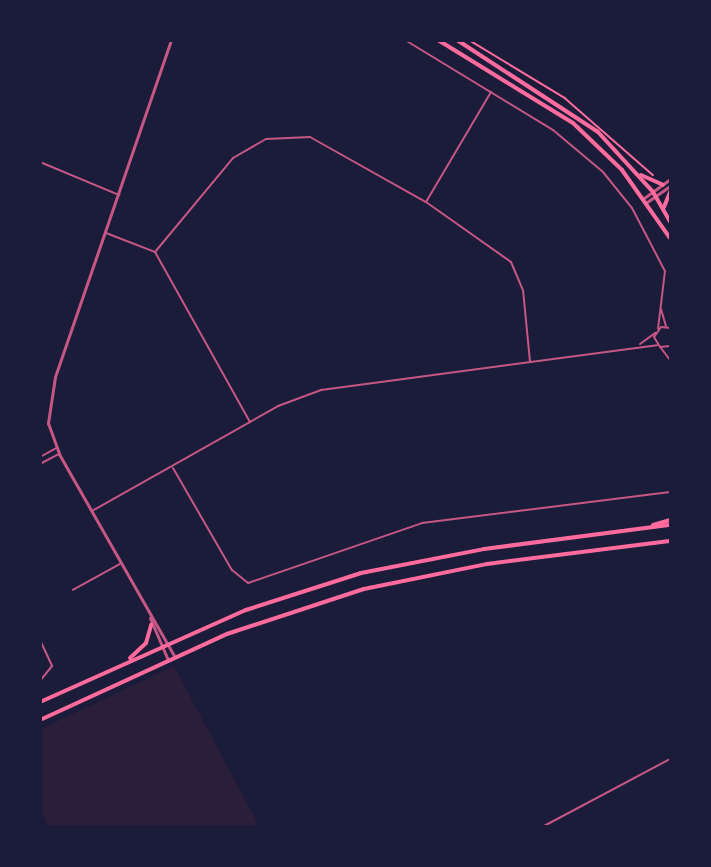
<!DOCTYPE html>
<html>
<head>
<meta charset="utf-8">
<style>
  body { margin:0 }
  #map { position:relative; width:711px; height:867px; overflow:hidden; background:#1b1b3a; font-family:Barlow,sans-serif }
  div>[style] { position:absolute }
  .green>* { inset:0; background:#2a1e3b }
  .path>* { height:1.5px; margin:-0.75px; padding:0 0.75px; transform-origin:0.75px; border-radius:0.75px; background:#ff6b9d }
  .service>* { height:1.5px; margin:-0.75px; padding:0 0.75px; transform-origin:0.75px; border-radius:0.75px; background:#c65784 }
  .minor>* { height:2px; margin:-1px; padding:0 1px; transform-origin:1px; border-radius:1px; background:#c65784 }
  .tertiary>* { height:3px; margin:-1.5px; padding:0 1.5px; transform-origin:1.5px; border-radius:1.5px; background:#c65784 }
  .secondary>* { height:4px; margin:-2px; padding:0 2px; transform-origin:2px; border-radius:2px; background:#ff6b9d }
  .primary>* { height:4px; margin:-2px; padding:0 2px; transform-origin:2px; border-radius:2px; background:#ff6b9d }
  span { translate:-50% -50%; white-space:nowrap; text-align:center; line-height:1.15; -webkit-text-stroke:4.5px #1b1b3a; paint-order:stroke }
  .frame { position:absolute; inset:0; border:42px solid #1b1b3a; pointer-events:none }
</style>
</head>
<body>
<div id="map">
  <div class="green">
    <i style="clip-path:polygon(174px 666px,259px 826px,48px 826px,41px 811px,41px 729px)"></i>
  </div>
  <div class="path">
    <i style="left:469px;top:40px;width:112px;rotate:31.1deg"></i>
    <i style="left:565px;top:98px;width:117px;rotate:41.2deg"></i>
  </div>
  <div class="service">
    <i style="left:73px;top:590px;width:54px;rotate:-29deg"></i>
  </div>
  <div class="minor">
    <i style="left:405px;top:40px;width:173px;rotate:31.3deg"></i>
    <i style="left:553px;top:130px;width:65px;rotate:40deg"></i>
    <i style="left:603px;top:172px;width:46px;rotate:51.1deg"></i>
    <i style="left:632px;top:208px;width:71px;rotate:62.4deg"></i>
    <i style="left:665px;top:271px;width:58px;rotate:96.9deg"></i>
    <i style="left:40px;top:162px;width:86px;rotate:22.7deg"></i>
    <i style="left:426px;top:202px;width:128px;rotate:-59.4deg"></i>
    <i style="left:106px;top:233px;width:53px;rotate:21.2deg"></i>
    <i style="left:155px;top:252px;width:195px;rotate:60.8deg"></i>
    <i style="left:155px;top:252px;width:122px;rotate:-50.3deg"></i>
    <i style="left:233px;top:158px;width:38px;rotate:-30deg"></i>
    <i style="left:266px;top:139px;width:44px;rotate:-2.6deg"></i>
    <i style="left:310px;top:137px;width:133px;rotate:29.3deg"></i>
    <i style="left:426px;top:202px;width:104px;rotate:35.2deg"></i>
    <i style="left:511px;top:262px;width:30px;rotate:67deg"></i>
    <i style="left:523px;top:290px;width:72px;rotate:84.4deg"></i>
    <i style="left:661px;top:309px;width:18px;rotate:74deg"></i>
    <i style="left:670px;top:328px;width:9px;rotate:-174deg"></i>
    <i style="left:661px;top:327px;width:12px;rotate:125deg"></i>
    <i style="left:654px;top:337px;width:12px;rotate:59deg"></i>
    <i style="left:660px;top:347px;width:10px;rotate:-6deg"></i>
    <i style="left:640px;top:344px;width:19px;rotate:-36deg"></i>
    <i style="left:661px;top:348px;width:15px;rotate:53deg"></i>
    <i style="left:40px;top:457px;width:18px;rotate:-29deg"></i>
    <i style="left:40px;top:464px;width:21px;rotate:-28deg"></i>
    <i style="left:173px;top:468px;width:118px;rotate:60deg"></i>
    <i style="left:232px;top:570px;width:21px;rotate:39deg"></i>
    <i style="left:248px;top:583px;width:184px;rotate:-19deg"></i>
    <i style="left:422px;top:523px;width:250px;rotate:-7.1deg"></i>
    <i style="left:92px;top:511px;width:214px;rotate:-29.4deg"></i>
    <i style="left:278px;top:406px;width:46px;rotate:-20.4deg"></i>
    <i style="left:321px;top:390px;width:339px;rotate:-7.6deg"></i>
    <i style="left:40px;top:640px;width:29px;rotate:65deg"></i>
    <i style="left:52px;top:666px;width:19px;rotate:129deg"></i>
    <i style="left:544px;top:826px;width:143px;rotate:-28deg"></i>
  </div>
  <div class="tertiary">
    <i style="left:171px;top:40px;width:356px;rotate:109deg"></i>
    <i style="left:55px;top:377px;width:47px;rotate:98.7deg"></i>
    <i style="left:48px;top:423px;width:33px;rotate:70deg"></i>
    <i style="left:59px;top:454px;width:234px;rotate:60.3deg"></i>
    <i style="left:644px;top:198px;width:32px;rotate:-36deg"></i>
    <i style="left:647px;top:202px;width:28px;rotate:-35deg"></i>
    <i style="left:150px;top:618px;width:46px;rotate:66.8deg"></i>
  </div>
  <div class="secondary">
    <i style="left:438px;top:40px;width:158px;rotate:31.6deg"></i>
    <i style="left:573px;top:123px;width:68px;rotate:43.8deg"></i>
    <i style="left:622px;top:170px;width:83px;rotate:54.8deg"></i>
    <i style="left:457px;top:40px;width:168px;rotate:33.1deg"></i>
    <i style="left:598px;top:132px;width:81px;rotate:47.5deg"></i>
    <i style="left:653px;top:192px;width:34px;rotate:60deg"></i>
    <i style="left:641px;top:175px;width:24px;rotate:24deg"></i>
    <i style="left:664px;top:207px;width:16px;rotate:-68deg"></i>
  </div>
  <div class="primary">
    <i style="left:653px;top:525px;width:18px;rotate:-16deg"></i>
    <i style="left:130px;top:658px;width:22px;rotate:-43deg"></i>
    <i style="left:146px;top:643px;width:19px;rotate:-74deg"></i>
    <i style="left:40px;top:702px;width:226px;rotate:-24.1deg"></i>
    <i style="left:246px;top:610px;width:121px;rotate:-17.8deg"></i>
    <i style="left:361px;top:573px;width:125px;rotate:-11deg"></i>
    <i style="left:484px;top:549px;width:188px;rotate:-7.4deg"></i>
    <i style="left:40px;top:720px;width:206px;rotate:-24.7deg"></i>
    <i style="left:227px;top:634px;width:144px;rotate:-18.2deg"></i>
    <i style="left:364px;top:589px;width:126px;rotate:-11.5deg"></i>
    <i style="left:487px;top:564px;width:184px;rotate:-7.2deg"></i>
  </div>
  <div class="frame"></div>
</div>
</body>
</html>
